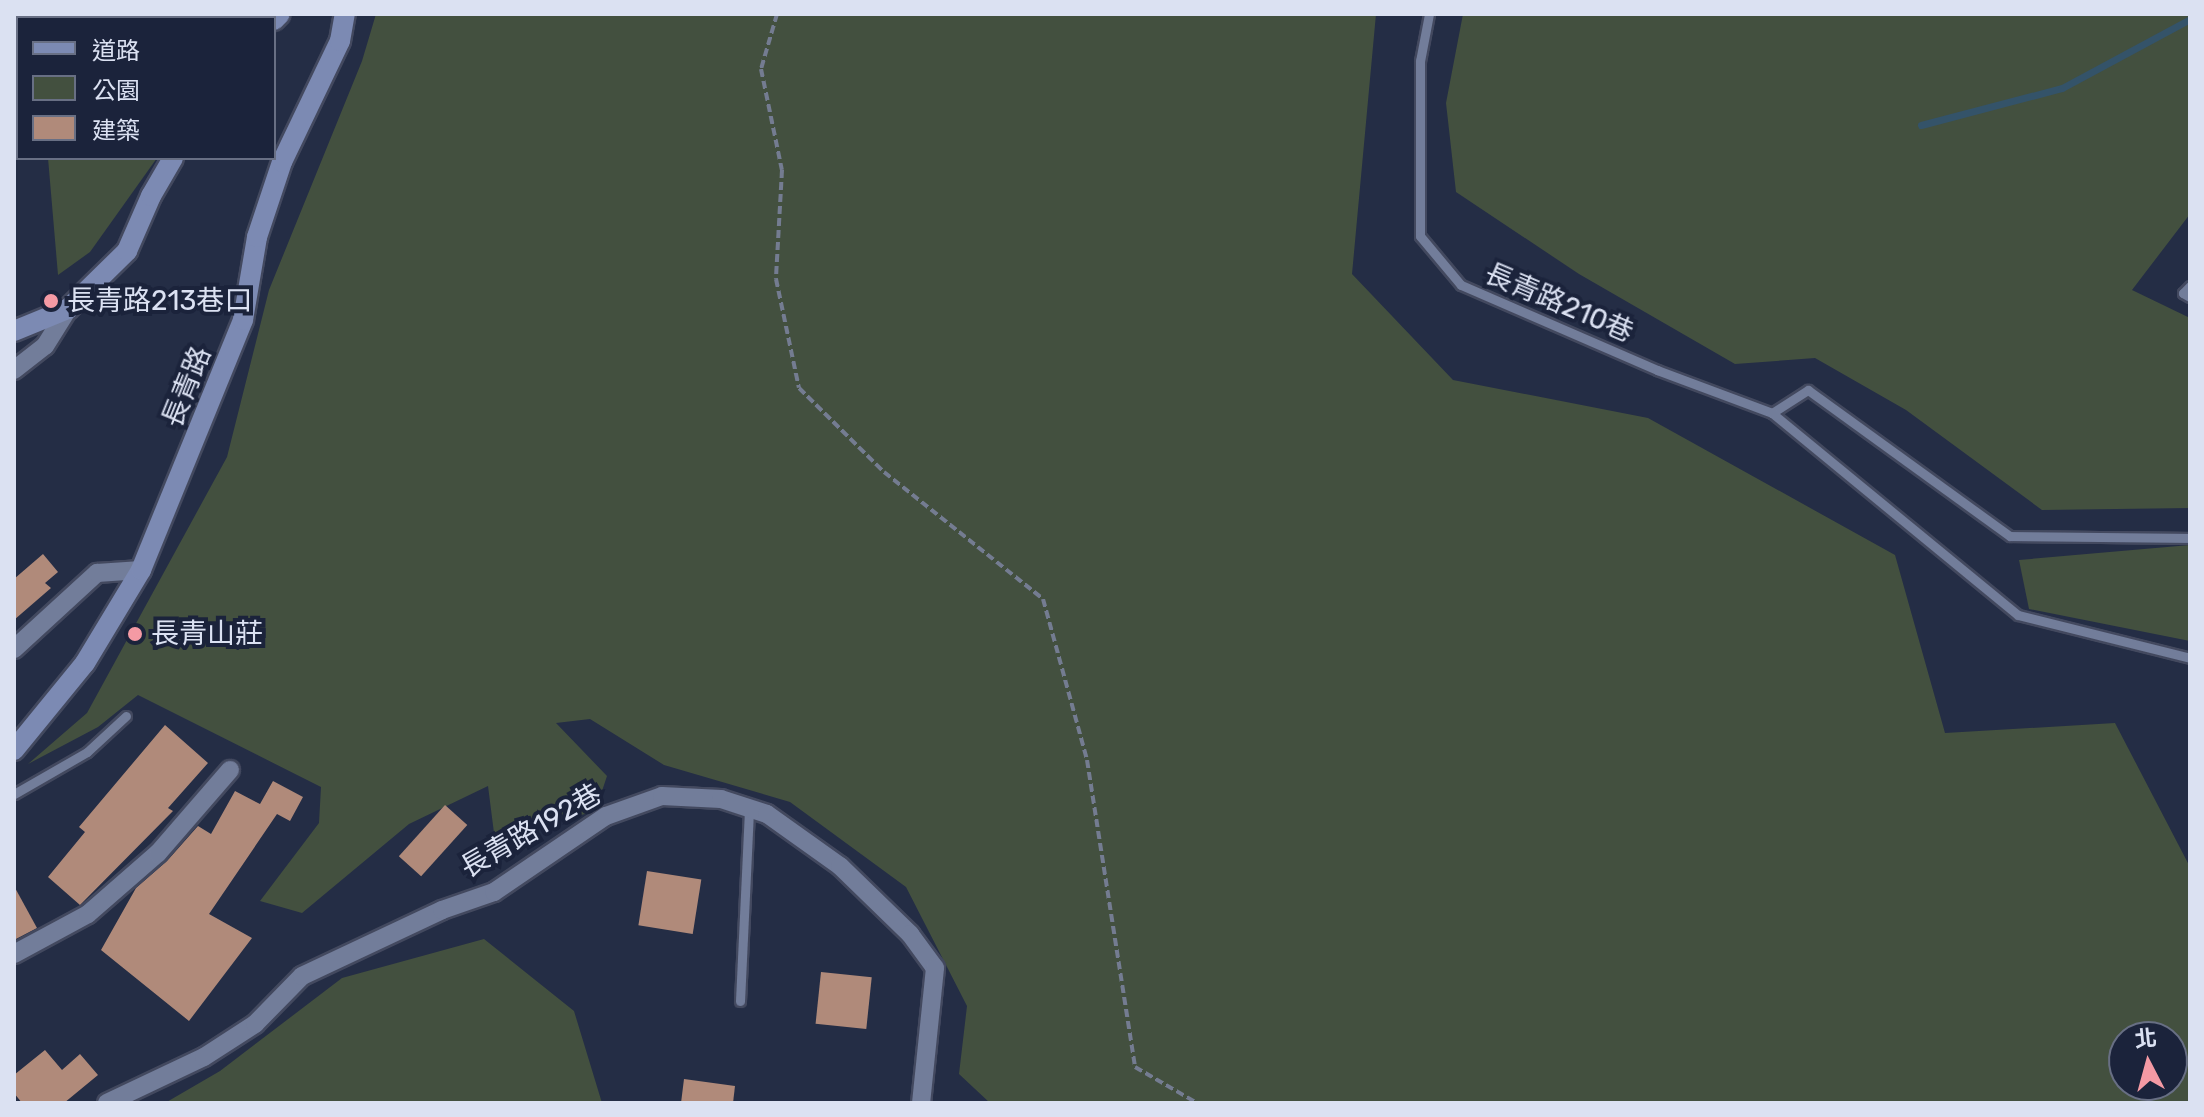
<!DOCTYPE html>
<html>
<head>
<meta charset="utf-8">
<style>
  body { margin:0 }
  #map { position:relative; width:2204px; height:1117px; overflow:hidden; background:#242d45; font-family:Rubik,"Noto Sans TC",sans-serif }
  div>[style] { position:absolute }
  .green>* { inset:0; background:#43503f }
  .stream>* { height:7px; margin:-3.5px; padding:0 3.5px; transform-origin:3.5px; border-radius:3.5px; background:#345369 }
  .building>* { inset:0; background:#b08a7a; transform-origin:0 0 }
  .path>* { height:4px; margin-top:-2px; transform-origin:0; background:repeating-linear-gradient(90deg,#747c91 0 8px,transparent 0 12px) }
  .roads { filter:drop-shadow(2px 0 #43495f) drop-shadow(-2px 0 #43495f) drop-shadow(0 2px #43495f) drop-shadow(0 -2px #43495f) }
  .lane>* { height:9px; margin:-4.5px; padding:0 4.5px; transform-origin:4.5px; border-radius:4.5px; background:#727d9a }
  .street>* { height:18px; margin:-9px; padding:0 9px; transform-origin:9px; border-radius:9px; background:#727d9a }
  .secondary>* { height:20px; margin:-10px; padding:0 10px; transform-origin:10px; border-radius:10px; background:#7c8ab3 }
  .dots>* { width:22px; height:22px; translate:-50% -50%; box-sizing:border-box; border:4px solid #1b233b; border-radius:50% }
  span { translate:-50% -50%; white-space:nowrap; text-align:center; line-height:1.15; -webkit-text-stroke:8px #1b233b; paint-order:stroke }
  .poi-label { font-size:28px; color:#dbe1f2 }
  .left { translate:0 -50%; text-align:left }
  .street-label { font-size:28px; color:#dbe1f2 }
  .frame { position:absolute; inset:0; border:16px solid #dbe1f2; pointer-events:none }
  .legend { position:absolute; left:16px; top:16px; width:260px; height:144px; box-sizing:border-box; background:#1b233b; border:2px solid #686f84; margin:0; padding:10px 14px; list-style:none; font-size:24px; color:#dbe1f2 }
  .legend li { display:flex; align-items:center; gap:16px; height:40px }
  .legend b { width:40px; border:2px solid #686f84 }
  .north { position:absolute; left:2108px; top:1021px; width:80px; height:80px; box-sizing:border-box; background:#1b233b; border:2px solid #686f84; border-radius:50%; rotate:354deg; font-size:22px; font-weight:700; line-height:32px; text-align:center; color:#dbe1f2 }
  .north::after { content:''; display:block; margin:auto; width:28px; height:36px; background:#f49aa4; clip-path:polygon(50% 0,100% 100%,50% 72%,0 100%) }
</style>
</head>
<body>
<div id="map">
  <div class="green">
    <i style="clip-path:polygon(14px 14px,258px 14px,255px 18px,18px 20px)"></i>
    <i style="clip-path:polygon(evenodd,376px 14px,1376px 14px,1352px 274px,1453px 380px,1648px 418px,1895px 555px,1945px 733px,2115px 723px,2190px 867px,2190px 1103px,990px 1103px,959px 1074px,967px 1006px,906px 887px,790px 802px,664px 765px,590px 719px,556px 723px,607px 776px,595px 812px,494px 833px,488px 786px,409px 824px,302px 913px,260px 901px,319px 823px,321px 787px,138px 695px,98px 727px,28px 764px,87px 713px,227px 457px,269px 290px,362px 61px,376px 14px,2124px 1037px,2172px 1037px,2172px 1085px,2124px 1085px,2124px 1037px)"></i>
    <i style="clip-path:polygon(1463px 14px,2190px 14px,2190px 214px,2132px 290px,2190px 318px,2190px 508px,2042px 510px,1906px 410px,1815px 358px,1735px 364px,1579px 274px,1456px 192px,1446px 103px)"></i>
    <i style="clip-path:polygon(48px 158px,157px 158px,90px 252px,58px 275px)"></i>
    <i style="clip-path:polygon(2190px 545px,2190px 641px,2029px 609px,2019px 560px)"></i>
    <i style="clip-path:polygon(484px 939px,574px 1011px,602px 1103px,165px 1103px,220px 1071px,342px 978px)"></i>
  </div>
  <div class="stream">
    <i style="left:1921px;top:125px;width:146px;rotate:-14.7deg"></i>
    <i style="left:2062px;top:88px;width:145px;rotate:-28.3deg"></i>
  </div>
  <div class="building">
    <i style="clip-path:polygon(43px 554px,58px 572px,45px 583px,51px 588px,14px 620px,14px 579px)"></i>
    <i style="clip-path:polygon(165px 725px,208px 763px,168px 808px,173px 811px,80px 905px,48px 877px,85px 832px,79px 827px)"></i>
    <i style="clip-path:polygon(273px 781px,303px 797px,290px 821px,277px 814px,209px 914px,252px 938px,189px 1021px,101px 950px,136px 888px,167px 861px,198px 826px,211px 834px,235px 791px,260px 804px)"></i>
    <i style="left:445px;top:805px;width:30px;height:69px;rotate:42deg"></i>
    <i style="left:647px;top:871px;width:55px;height:55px;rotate:9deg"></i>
    <i style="clip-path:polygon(14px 886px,37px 928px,14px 940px)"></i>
    <i style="left:821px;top:972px;width:51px;height:52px;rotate:6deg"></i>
    <i style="clip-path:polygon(45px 1050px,62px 1070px,80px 1054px,98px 1075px,64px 1103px,22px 1103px,14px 1093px,14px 1075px)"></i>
    <i style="clip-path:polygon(684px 1079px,735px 1086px,733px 1103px,681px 1103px)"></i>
  </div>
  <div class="path">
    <i style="left:777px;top:14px;width:57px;rotate:106.2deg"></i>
    <i style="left:761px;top:69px;width:103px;rotate:78.3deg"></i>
    <i style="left:782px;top:170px;width:109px;rotate:93.2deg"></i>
    <i style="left:776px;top:279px;width:111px;rotate:78.1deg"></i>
    <i style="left:799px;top:388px;width:120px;rotate:44.7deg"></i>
    <i style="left:884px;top:472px;width:203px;rotate:38.6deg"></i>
    <i style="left:1043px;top:599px;width:167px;rotate:74.7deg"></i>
    <i style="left:1087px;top:760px;width:311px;rotate:81.1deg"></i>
    <i style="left:1135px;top:1067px;width:72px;rotate:30.1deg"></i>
  </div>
  <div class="roads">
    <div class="lane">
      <i style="left:1429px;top:14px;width:48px;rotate:100.8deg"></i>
      <i style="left:1420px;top:61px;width:175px;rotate:90deg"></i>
      <i style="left:1420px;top:236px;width:64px;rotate:50.1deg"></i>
      <i style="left:1461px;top:285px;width:214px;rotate:23.4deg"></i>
      <i style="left:1657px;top:370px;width:123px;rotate:20.5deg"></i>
      <i style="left:1772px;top:413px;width:43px;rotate:-32.6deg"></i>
      <i style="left:1808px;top:390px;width:249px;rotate:35.9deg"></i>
      <i style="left:2010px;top:536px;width:180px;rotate:0.6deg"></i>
      <i style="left:2190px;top:286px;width:10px;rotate:135deg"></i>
      <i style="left:2183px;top:293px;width:8px;rotate:30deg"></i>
      <i style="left:1772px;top:413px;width:318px;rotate:39.4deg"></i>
      <i style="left:2018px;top:615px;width:177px;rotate:14deg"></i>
      <i style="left:14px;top:794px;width:84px;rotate:-29.9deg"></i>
      <i style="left:87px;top:752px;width:53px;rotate:-42.7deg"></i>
      <i style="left:740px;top:1001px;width:192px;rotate:-87.3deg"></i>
    </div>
    <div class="street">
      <i style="left:14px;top:370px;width:39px;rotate:-38deg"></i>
      <i style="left:45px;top:346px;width:44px;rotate:-58.1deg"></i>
      <i style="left:14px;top:649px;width:113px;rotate:-42.5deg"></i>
      <i style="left:97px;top:573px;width:44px;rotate:-3.9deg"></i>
      <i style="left:14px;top:954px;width:84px;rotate:-28.4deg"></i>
      <i style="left:88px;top:914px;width:93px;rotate:-41.1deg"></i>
      <i style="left:158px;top:853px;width:110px;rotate:-49.1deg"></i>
      <i style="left:107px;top:1103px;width:107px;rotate:-25.4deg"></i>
      <i style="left:204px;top:1057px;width:61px;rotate:-32.9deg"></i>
      <i style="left:255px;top:1024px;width:67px;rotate:-45.6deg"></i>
      <i style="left:302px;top:976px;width:155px;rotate:-25.2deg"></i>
      <i style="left:442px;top:910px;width:55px;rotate:-19.1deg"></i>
      <i style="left:494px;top:892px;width:135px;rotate:-34.2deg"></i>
      <i style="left:606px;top:816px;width:59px;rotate:-19.7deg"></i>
      <i style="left:662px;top:796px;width:59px;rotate:2.9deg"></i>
      <i style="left:721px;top:799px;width:48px;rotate:18.1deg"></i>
      <i style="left:767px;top:814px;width:90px;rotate:35.5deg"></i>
      <i style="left:840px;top:866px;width:98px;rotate:44.2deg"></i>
      <i style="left:910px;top:934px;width:42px;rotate:53.7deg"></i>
      <i style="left:935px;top:968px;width:136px;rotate:95.9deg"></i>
    </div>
    <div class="secondary">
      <i style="left:274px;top:20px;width:8px;rotate:-45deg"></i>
      <i style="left:14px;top:331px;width:58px;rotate:-22.2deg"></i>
      <i style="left:68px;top:309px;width:83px;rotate:-44.5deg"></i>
      <i style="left:127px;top:251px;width:60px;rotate:-66.4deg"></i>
      <i style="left:151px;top:196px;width:44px;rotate:-59.9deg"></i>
      <i style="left:14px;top:750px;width:112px;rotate:-50.8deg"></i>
      <i style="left:85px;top:663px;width:109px;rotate:-58.9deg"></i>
      <i style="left:141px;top:570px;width:270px;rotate:-67.8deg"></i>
      <i style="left:243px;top:320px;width:84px;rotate:-80.4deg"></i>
      <i style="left:257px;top:237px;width:79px;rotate:-71.6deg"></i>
      <i style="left:282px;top:162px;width:134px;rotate:-64.4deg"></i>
      <i style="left:340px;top:41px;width:27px;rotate:-80deg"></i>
    </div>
  </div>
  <div class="dots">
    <i style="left:51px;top:301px;background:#f49aa4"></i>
    <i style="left:135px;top:634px;background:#f49aa4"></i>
  </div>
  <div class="poi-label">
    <span class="left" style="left:67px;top:301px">長青路213巷口</span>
    <span class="left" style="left:151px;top:634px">長青山莊</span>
  </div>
  <div class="street-label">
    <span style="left:1559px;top:303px;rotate:23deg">長青路210巷</span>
    <span style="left:187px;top:387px;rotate:-68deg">長青路</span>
    <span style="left:531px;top:831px;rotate:-30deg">長青路192巷</span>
  </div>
  <div class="frame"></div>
  <ul class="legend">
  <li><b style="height:10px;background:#7c8ab3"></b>道路</li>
  <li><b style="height:22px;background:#43503f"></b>公園</li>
  <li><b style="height:22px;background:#b08a7a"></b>建築</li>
  </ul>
  <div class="north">北</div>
</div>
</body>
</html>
